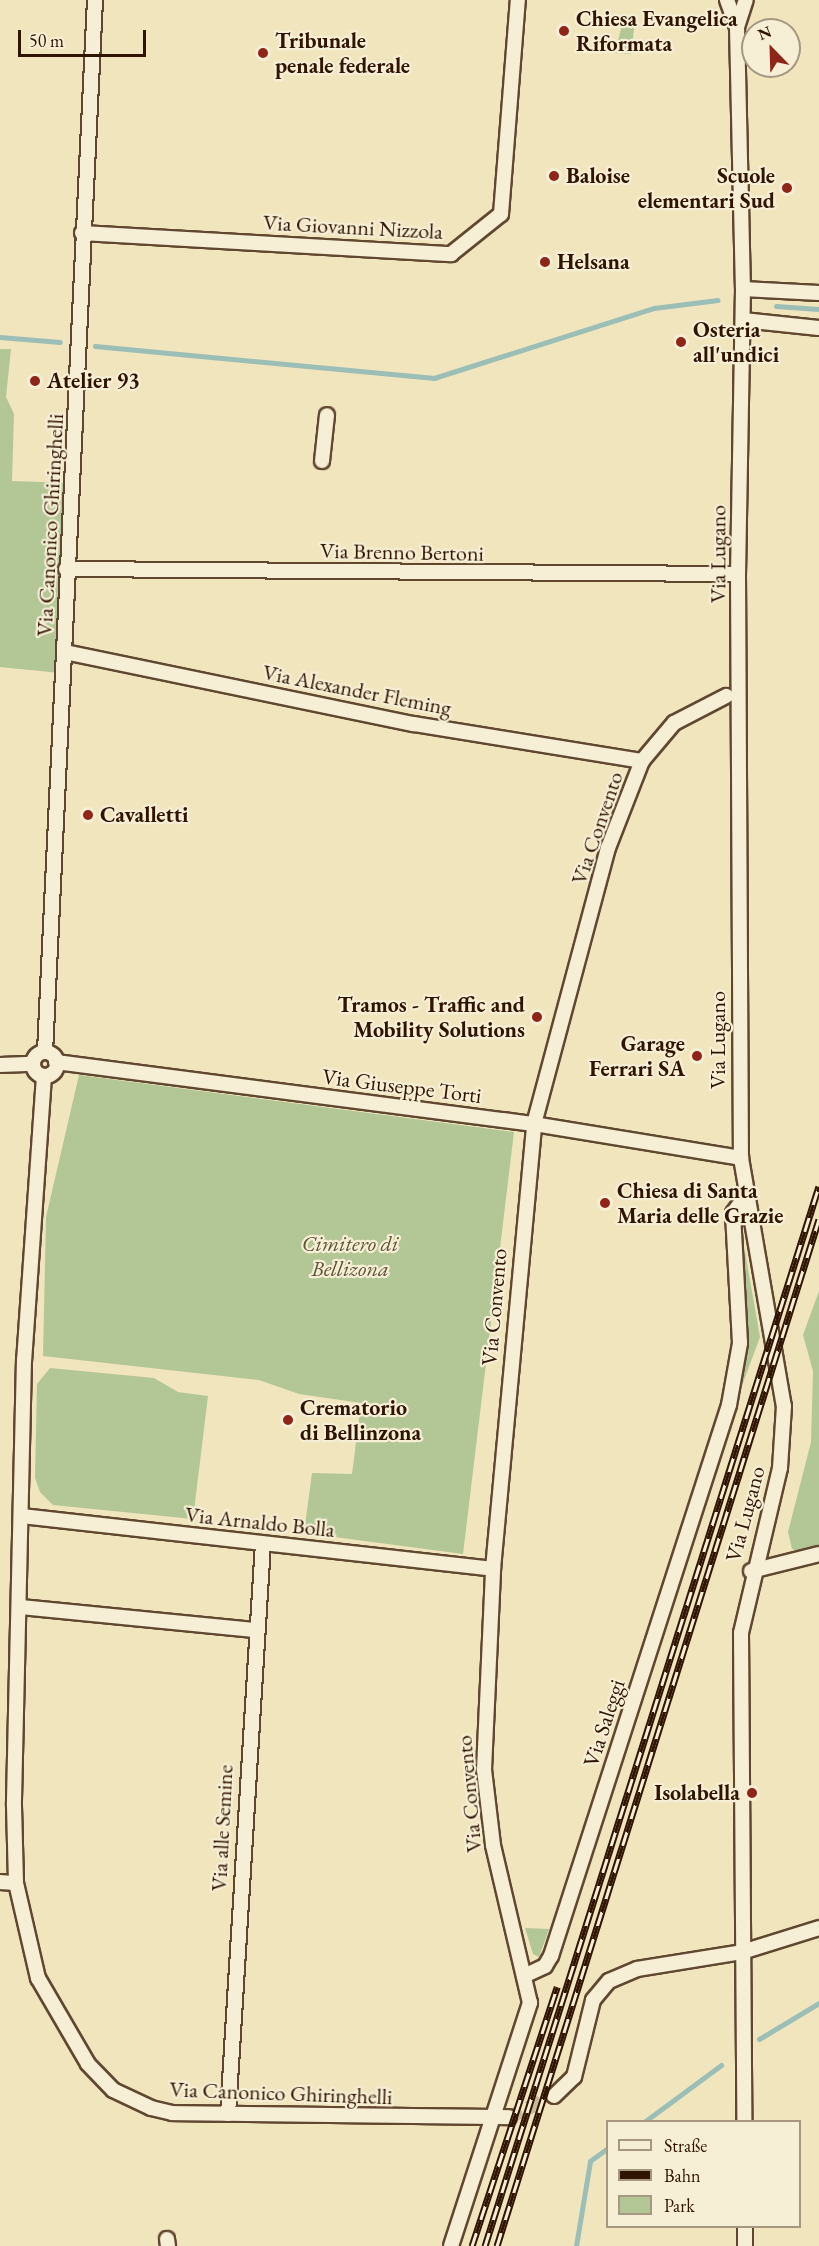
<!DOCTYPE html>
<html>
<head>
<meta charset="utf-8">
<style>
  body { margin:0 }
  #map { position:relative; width:819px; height:2246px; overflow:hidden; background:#f1e5be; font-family:"EB Garamond",serif }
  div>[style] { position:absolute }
  .green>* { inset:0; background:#b3c696 }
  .stream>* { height:5px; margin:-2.5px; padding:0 2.5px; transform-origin:2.5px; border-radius:2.5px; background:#9bbeb7 }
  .minor-tunnel>* { height:14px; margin-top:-7px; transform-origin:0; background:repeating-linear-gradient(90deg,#cabb98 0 14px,transparent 0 21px) }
  .roads { filter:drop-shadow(2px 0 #604830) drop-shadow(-2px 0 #604830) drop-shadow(0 2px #604830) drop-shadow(0 -2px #604830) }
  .minor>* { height:14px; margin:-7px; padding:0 7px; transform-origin:7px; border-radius:7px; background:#f6eed5 }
  .minor>.ring { margin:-7px; padding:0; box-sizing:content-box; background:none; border:14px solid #f6eed5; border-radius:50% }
  .rail>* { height:7px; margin-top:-3.5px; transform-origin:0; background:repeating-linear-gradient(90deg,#f6eed5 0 14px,#2f1400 0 28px); box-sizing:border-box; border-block:2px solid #2f1400 }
  .dots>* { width:16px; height:16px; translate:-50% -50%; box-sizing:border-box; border:3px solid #f6eed5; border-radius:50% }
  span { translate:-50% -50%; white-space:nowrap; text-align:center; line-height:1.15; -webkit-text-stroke:4.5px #f6eed5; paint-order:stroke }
  .poi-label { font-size:22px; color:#2f1400; font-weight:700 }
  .left { translate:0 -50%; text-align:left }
  .right { translate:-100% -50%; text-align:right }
  .street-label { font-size:22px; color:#2f1400 }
  .park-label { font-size:22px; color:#5d5234; font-style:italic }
  .legend { position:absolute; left:606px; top:2120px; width:195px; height:108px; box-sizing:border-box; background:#f6eed5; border:2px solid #a69780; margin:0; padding:8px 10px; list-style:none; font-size:18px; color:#2f1400 }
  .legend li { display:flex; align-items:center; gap:12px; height:30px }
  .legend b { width:30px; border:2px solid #a69780 }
  .north { position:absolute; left:741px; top:18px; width:60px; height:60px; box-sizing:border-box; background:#f6eed5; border:2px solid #a69780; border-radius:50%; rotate:337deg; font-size:16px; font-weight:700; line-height:24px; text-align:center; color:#2f1400 }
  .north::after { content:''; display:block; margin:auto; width:21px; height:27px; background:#8f2418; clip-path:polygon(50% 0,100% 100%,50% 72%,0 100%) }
  .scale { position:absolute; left:18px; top:30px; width:128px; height:27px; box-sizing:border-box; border:3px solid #2f1400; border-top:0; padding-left:8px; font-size:18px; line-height:21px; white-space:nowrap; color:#2f1400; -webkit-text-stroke:4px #f6eed5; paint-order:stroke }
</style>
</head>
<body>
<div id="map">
  <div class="green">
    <i style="clip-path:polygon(623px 21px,634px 29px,631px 54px,615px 53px)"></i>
    <i style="clip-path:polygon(0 349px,11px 349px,6px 397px,14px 414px,12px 481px,70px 483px,60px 673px,0 667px)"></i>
    <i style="clip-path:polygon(79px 1075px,514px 1132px,463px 1554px,304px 1533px,312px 1473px,352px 1474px,361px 1403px,299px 1394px,259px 1380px,43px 1356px,46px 1217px)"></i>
    <i style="clip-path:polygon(738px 1212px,760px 1337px,733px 1410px)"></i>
    <i style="clip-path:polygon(819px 1291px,819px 1550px,806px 1553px,792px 1549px,788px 1532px,811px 1442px,813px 1371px,803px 1335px)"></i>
    <i style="clip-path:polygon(50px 1368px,154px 1378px,178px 1392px,208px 1396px,193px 1519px,53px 1505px,40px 1492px,35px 1478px,37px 1384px)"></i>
    <i style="clip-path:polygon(525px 1928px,549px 1929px,539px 1957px,533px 1954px)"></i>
  </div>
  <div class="stream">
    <i style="left:776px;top:306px;width:43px;rotate:4deg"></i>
    <i style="left:0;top:337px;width:60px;rotate:4.8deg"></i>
    <i style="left:95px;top:346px;width:341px;rotate:5.4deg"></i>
    <i style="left:434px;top:378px;width:231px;rotate:-17.7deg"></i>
    <i style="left:654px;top:308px;width:64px;rotate:-7.1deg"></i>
    <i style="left:759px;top:2039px;width:70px;rotate:-31deg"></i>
    <i style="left:644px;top:2122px;width:96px;rotate:-36.5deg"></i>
    <i style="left:576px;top:2246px;width:86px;rotate:-80.6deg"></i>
    <i style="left:590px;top:2161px;width:22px;rotate:-36deg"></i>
  </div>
  <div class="minor-tunnel">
    <i style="left:509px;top:2117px;width:50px;rotate:-25deg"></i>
  </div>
  <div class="roads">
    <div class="minor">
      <i style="left:727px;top:0;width:29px;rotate:70deg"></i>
      <i style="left:737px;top:27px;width:262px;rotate:88.7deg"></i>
      <i style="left:743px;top:289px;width:285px;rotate:91deg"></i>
      <i style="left:738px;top:574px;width:584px;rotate:89.71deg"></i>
      <i style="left:741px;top:1158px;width:252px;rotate:80.2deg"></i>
      <i style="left:784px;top:1406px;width:62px;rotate:93.7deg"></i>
      <i style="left:780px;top:1468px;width:170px;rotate:103.3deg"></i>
      <i style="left:741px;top:1633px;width:489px;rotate:89.6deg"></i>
      <i style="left:737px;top:27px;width:28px;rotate:-72deg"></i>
      <i style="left:82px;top:233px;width:370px;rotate:3.3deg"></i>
      <i style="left:451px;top:254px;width:64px;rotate:-38.7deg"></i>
      <i style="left:501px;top:214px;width:215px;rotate:-85.5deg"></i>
      <i style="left:743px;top:289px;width:76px;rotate:3deg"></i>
      <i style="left:743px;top:320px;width:76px;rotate:6deg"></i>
      <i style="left:322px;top:461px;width:46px;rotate:-83.8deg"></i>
      <i style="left:66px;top:569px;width:672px;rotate:0.43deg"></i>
      <i style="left:65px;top:652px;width:356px;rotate:11.7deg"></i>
      <i style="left:414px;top:724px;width:231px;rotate:9.2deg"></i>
      <i style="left:45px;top:1052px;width:1053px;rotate:-87.28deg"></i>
      <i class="ring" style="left:33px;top:1052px;width:10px;height:10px"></i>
      <i style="left:56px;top:1062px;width:482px;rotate:7.4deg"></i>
      <i style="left:534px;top:1124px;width:210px;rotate:9.3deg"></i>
      <i style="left:0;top:1065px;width:33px;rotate:-2deg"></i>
      <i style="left:44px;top:1076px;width:284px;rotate:94deg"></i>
      <i style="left:24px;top:1359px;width:447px;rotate:91.3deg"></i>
      <i style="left:14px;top:1806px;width:77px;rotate:88.5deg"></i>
      <i style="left:16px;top:1883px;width:98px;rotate:77deg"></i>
      <i style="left:38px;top:1978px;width:99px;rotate:59.8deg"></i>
      <i style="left:88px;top:2064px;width:36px;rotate:46deg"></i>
      <i style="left:113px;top:2090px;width:42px;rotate:25.3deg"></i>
      <i style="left:151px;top:2108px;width:22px;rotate:13deg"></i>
      <i style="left:172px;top:2113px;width:337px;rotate:0.7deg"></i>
      <i style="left:22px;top:1516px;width:474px;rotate:6.4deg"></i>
      <i style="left:751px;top:1571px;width:70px;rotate:-14deg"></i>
      <i style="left:20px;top:1607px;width:236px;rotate:5.6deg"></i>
      <i style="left:0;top:1882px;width:16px;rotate:4deg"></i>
      <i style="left:526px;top:1975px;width:21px;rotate:-25deg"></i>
      <i style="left:545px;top:1966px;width:12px;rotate:-59deg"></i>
      <i style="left:551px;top:1956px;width:579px;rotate:-72.1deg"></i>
      <i style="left:729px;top:1405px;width:63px;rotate:-79.9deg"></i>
      <i style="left:740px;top:1343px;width:130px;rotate:-93.1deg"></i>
      <i style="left:733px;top:1213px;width:21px;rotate:-53deg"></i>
      <i style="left:554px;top:2096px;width:28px;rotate:-44deg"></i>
      <i style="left:574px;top:2077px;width:79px;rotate:-76.1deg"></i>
      <i style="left:593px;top:2000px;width:25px;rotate:-50deg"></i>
      <i style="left:609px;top:1981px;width:30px;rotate:-23deg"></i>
      <i style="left:637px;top:1969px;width:106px;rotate:-9.2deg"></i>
      <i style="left:742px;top:1952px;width:81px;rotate:-17.3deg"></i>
      <i style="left:228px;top:2114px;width:571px;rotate:-86.49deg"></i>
      <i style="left:745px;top:2226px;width:20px;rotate:90deg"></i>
      <i style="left:167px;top:2239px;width:7px;rotate:82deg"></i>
      <i style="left:451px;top:2246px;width:256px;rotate:-72deg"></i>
      <i style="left:530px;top:2003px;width:162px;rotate:-103.2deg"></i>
      <i style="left:493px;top:1845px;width:76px;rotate:-96.8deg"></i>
      <i style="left:484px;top:1770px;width:201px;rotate:-87.4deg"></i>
      <i style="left:493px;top:1569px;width:447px;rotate:-84.7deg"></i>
      <i style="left:534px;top:1124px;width:286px;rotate:-75deg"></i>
      <i style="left:608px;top:848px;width:93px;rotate:-68.7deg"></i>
      <i style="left:642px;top:761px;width:50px;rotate:-49.9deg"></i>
      <i style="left:674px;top:723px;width:59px;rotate:-27.4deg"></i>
    </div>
  </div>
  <div class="rail">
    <i style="left:472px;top:2246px;width:273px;rotate:-71.8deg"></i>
    <i style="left:485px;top:2246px;width:1111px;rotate:-72.51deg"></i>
    <i style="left:497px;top:2246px;width:1076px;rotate:-72.59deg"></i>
  </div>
  <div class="dots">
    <i style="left:564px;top:31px;background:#8f2418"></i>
    <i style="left:263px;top:53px;background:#8f2418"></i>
    <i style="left:554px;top:176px;background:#8f2418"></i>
    <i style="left:787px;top:188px;background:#8f2418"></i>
    <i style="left:545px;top:262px;background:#8f2418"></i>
    <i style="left:681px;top:342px;background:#8f2418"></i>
    <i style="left:35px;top:381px;background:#8f2418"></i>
    <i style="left:88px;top:815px;background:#8f2418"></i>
    <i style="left:537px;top:1017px;background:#8f2418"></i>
    <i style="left:697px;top:1056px;background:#8f2418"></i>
    <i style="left:605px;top:1203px;background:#8f2418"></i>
    <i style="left:288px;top:1420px;background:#8f2418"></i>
    <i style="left:752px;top:1793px;background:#8f2418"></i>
  </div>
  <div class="poi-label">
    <span class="left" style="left:576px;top:31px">Chiesa Evangelica<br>Riformata</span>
    <span class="left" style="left:275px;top:53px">Tribunale<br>penale federale</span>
    <span class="right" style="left:775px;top:188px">Scuole<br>elementari Sud</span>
    <span class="left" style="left:566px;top:176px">Baloise</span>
    <span class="left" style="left:557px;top:262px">Helsana</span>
    <span class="left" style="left:693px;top:342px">Osteria<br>all'undici</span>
    <span class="left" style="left:47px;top:381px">Atelier 93</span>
    <span class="left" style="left:100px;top:815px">Cavalletti</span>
    <span class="right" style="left:525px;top:1017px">Tramos - Traffic and<br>Mobility Solutions</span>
    <span class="right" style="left:685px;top:1056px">Garage<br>Ferrari SA</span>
    <span class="left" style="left:617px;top:1203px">Chiesa di Santa<br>Maria delle Grazie</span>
    <span class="left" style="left:300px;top:1420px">Crematorio<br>di Bellinzona</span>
    <span class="right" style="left:740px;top:1793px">Isolabella</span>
  </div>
  <div class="street-label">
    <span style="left:353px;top:227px;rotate:3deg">Via Giovanni Nizzola</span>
    <span style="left:50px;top:525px;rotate:-87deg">Via Canonico Ghiringhelli</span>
    <span style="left:402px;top:552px;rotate:1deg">Via Brenno Bertoni</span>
    <span style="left:718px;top:554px;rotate:-90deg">Via Lugano</span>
    <span style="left:357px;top:690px;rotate:11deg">Via Alexander Fleming</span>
    <span style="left:597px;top:828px;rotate:-71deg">Via Convento</span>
    <span style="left:718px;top:1040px;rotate:-90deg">Via Lugano</span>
    <span style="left:402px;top:1086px;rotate:7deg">Via Giuseppe Torti</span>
    <span style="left:494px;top:1307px;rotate:-85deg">Via Convento</span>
    <span style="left:745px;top:1514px;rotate:-75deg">Via Lugano</span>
    <span style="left:260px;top:1522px;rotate:6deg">Via Arnaldo Bolla</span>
    <span style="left:604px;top:1723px;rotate:-72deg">Via Saleggi</span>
    <span style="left:469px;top:1794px;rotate:-95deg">Via Convento</span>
    <span style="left:222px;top:1828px;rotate:-87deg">Via alle Semine</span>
    <span style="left:281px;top:2093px;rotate:2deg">Via Canonico Ghiringhelli</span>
  </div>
  <div class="park-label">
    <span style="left:350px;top:1256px">Cimitero di<br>Bellizona</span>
  </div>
  <ul class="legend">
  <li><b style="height:8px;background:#f6eed5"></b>Straße</li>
  <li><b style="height:8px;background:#2f1400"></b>Bahn</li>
  <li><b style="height:16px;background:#b3c696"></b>Park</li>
  </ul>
  <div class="north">N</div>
  <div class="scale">50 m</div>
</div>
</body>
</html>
